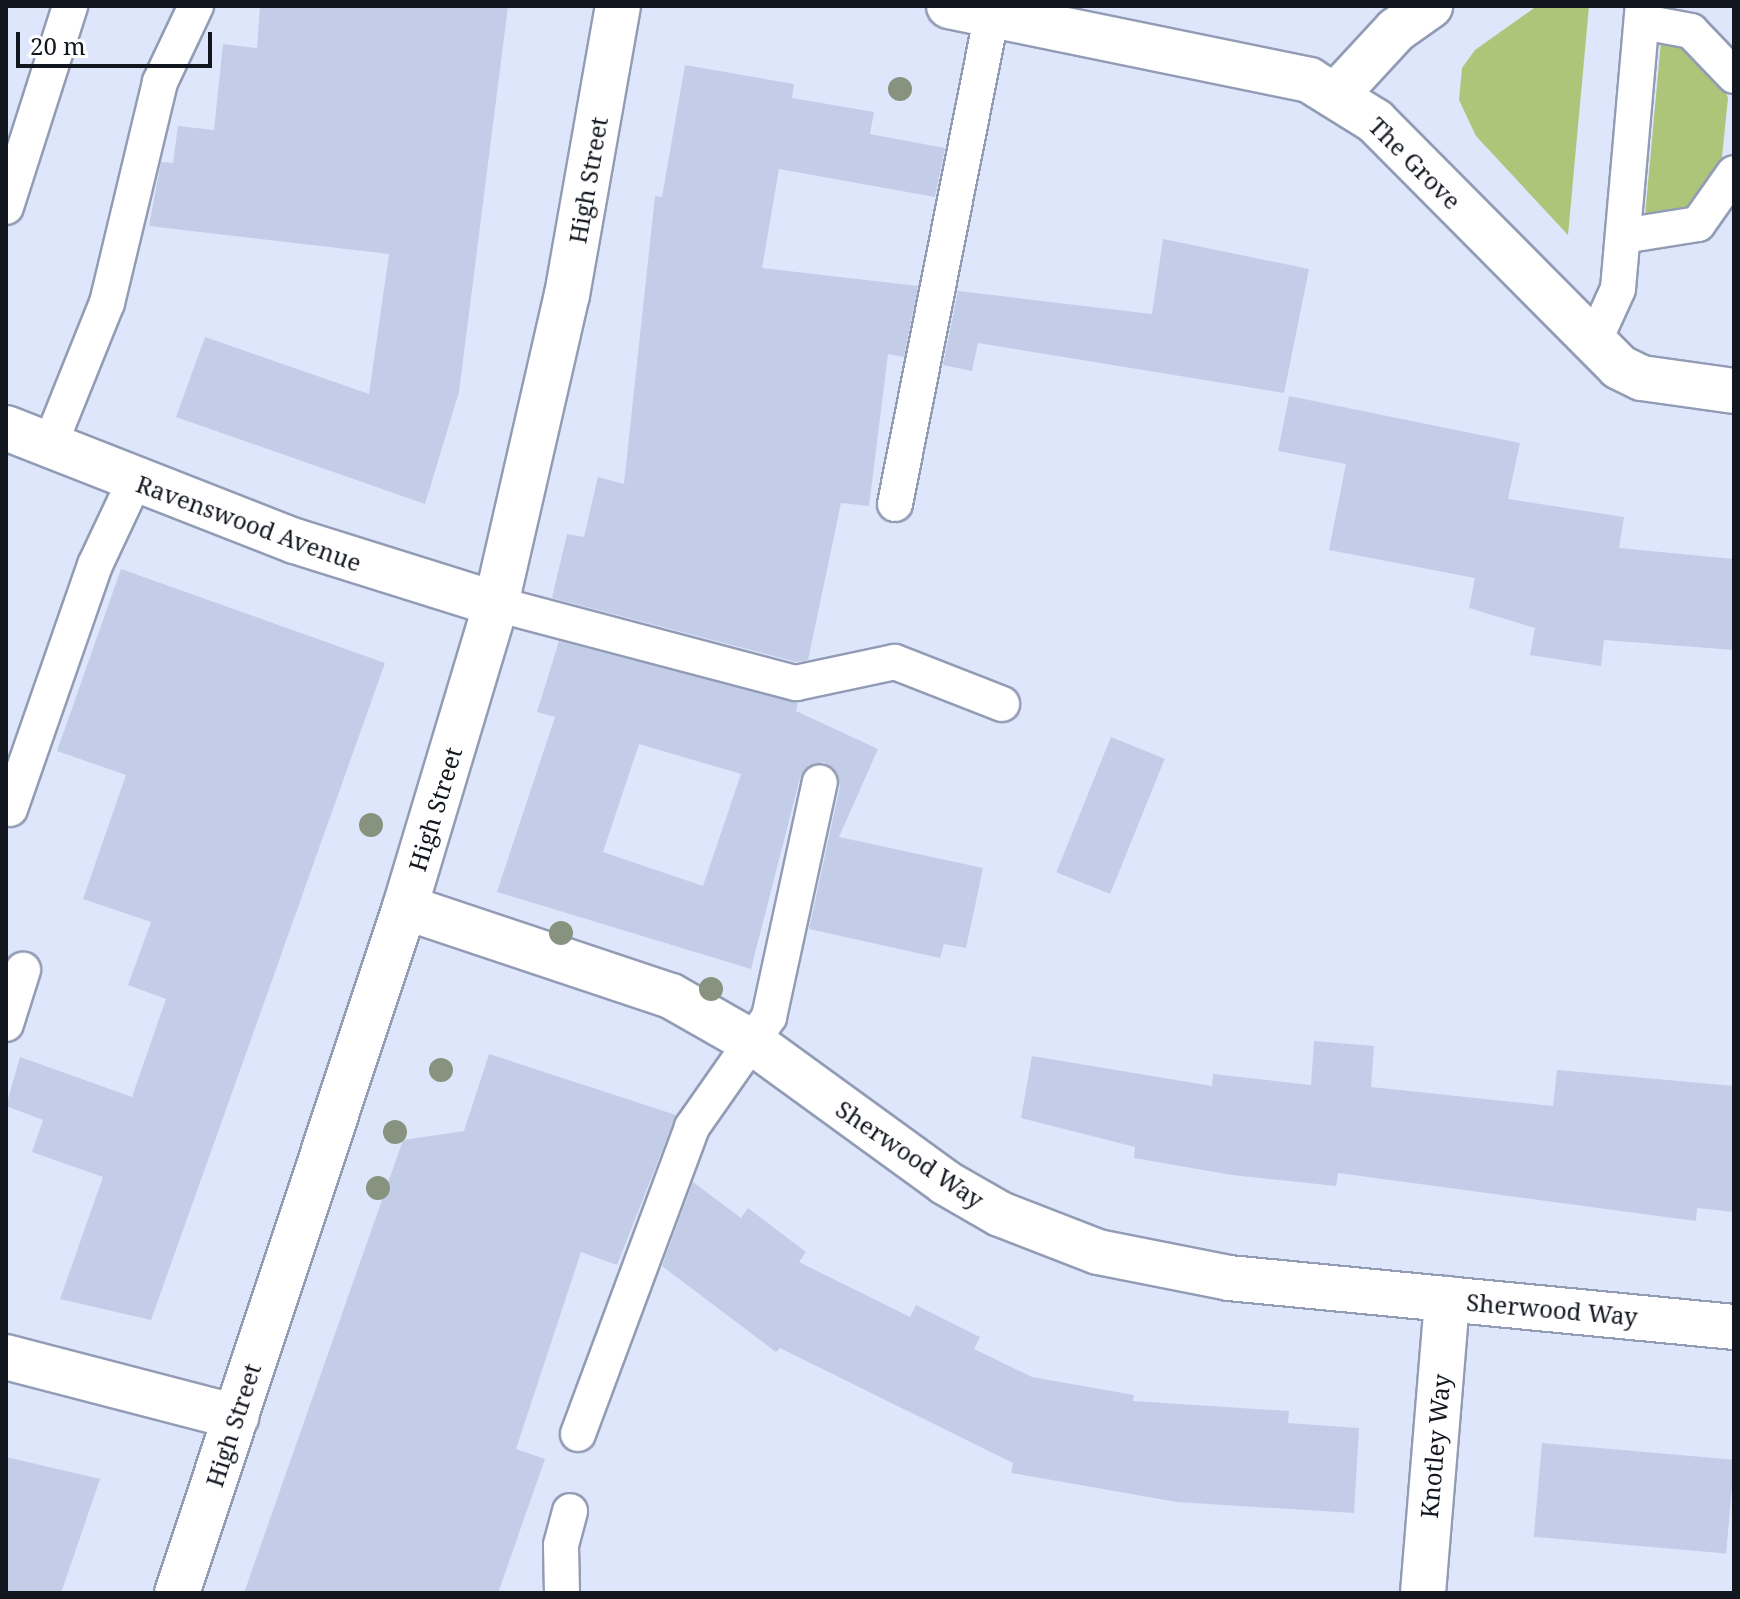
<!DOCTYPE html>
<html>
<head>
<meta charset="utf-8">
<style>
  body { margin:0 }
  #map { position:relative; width:1740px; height:1599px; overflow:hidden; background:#dee6fc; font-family:"Noto Serif",serif }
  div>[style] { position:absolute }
  .green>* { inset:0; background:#adc579 }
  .building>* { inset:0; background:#c3cde8; transform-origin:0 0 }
  .roads { filter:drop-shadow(2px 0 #929cb5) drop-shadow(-2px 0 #929cb5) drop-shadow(0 2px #929cb5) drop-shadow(0 -2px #929cb5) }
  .lane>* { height:34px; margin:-17px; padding:0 17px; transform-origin:17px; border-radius:17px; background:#fff }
  .street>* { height:44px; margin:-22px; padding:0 22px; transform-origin:22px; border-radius:22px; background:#fff }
  .highway>* { height:44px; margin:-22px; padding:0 22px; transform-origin:22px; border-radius:22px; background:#fff }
  .trees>* { width:24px; height:24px; margin:-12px; border-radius:50%; background:#87937e }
  span { translate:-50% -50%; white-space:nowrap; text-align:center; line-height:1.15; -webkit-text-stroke:6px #fff; paint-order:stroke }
  .street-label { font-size:24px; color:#12161f }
  .frame { position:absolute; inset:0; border:8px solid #12161f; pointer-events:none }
  .scale { position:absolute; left:16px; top:32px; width:196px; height:36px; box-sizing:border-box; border:4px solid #12161f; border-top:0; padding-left:10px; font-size:24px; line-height:28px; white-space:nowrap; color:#12161f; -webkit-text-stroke:6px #fff; paint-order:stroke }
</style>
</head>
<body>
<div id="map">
  <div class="green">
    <i style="clip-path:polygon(1537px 6px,1589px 6px,1568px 235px,1476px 136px,1459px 100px,1462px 68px,1475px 50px)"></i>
    <i style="clip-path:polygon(1661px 41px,1695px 52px,1722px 81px,1728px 98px,1721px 167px,1702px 200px,1682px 212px,1645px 216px)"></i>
  </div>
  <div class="building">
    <i style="clip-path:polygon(260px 6px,508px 6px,459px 392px,425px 504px,176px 417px,205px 337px,369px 394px,389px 254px,149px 226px,161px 162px,173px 163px,178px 126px,214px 130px,223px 44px,257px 48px)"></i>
    <i style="clip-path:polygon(685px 65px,794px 84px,792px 98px,874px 112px,870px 134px,945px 148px,935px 197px,779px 169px,762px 268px,918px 286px,904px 357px,888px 354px,869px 506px,841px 503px,808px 660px,796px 662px,552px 598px,567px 534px,584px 537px,598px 477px,624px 484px,655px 196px,662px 197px)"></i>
    <i style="clip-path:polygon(1163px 239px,1309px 269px,1284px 393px,978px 343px,972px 371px,943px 365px,958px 291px,1152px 314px)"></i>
    <i style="clip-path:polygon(1289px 396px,1520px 443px,1508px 499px,1624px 517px,1619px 548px,1734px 559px,1734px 650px,1604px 640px,1601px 666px,1530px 655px,1535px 628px,1469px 608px,1475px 578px,1329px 550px,1346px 464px,1278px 451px)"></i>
    <i style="clip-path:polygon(121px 569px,385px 663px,151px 1320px,60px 1299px,103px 1177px,32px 1152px,43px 1120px,6px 1106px,20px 1057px,132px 1097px,166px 999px,128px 985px,151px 922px,83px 899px,126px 775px,57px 751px)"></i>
    <i style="clip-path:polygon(evenodd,559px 641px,798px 703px,796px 711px,878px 749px,839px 837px,983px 868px,966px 948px,944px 944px,940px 958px,809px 929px,840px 786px,834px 768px,823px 762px,800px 778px,751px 969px,497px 892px,555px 717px,537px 712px,559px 641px,639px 744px,741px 774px,703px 886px,603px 852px,639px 744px)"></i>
    <i style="left:1111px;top:737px;width:58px;height:146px;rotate:22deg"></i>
    <i style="clip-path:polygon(1314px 1041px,1374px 1046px,1371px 1087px,1504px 1101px,1553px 1106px,1557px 1070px,1734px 1086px,1734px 1212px,1697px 1208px,1696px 1221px,1338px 1173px,1336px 1186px,1232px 1175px,1134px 1158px,1135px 1147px,1021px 1118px,1032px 1056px,1212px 1086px,1213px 1074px,1311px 1085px)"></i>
    <i style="clip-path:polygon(489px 1054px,676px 1115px,617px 1265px,581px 1252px,516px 1449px,545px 1459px,498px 1593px,244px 1593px,403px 1140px,464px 1131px)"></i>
    <i style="clip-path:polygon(693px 1182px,741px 1218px,748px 1208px,806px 1252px,799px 1262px,910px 1317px,916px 1305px,980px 1337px,974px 1349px,1032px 1377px,1134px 1395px,1133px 1401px,1289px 1411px,1288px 1423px,1359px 1428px,1354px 1513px,1177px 1502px,1011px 1473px,1013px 1463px,780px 1348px,776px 1352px,662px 1266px)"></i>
    <i style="left:1542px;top:1443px;width:193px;height:94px;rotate:5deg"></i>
    <i style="clip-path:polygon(6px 1457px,100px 1479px,61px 1593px,6px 1593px)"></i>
  </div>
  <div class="roads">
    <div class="lane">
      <i style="left:1643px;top:22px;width:49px;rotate:10.6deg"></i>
      <i style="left:1691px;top:31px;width:62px;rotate:46.3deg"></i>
      <i style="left:6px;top:207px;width:211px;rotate:-72.3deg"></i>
      <i style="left:1623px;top:236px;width:76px;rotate:-9.1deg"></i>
      <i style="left:1698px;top:224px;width:62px;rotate:-54.8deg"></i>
      <i style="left:1593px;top:344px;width:60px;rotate:-65.6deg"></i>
      <i style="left:1618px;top:289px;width:284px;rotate:-85deg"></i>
      <i style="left:49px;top:447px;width:155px;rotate:-68.1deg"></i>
      <i style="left:107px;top:303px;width:227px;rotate:-76.5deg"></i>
      <i style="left:160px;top:82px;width:84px;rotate:-64.7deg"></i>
      <i style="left:895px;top:504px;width:500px;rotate:-78.82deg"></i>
      <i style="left:496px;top:604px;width:310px;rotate:14.8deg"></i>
      <i style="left:796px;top:683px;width:101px;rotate:-12deg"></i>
      <i style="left:895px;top:662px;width:115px;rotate:21.4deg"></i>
      <i style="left:10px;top:809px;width:258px;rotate:-70.8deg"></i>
      <i style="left:95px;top:565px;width:92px;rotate:-64.8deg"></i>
      <i style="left:6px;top:1024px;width:57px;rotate:-72.5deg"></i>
      <i style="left:578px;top:1434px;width:327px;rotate:-69.6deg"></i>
      <i style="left:692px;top:1127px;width:134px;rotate:-55deg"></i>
      <i style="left:769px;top:1017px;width:240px;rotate:-77.8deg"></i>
      <i style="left:562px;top:1593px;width:48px;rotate:-91.2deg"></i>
      <i style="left:561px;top:1545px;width:35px;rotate:-75deg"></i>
    </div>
    <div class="street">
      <i style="left:949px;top:6px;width:368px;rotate:11.6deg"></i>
      <i style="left:1309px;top:80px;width:78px;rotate:31.8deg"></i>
      <i style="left:1375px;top:121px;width:346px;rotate:45.2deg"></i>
      <i style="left:1619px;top:367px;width:25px;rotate:26deg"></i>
      <i style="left:1642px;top:378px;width:93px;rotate:8deg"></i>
      <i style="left:1336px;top:95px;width:88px;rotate:-47.3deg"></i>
      <i style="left:1396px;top:30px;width:42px;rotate:-35.2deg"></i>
      <i style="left:6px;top:428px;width:310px;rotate:21.4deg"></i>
      <i style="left:295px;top:541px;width:211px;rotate:17.4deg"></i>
      <i style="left:405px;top:907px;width:280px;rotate:18.5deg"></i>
      <i style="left:671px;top:996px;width:97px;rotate:29.7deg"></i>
      <i style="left:755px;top:1044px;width:236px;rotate:36deg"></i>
      <i style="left:946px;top:1183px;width:62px;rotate:29.9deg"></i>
      <i style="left:1000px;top:1214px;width:105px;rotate:21.2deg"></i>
      <i style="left:1098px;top:1252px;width:134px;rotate:11.2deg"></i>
      <i style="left:1229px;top:1278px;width:507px;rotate:5.54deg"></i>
      <i style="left:6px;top:1357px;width:238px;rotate:14.6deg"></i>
      <i style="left:1423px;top:1593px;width:295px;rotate:-85.3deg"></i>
    </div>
    <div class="highway">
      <i style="left:177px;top:1593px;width:723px;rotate:-71.62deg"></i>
      <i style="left:405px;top:907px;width:316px;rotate:-73.3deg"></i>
      <i style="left:496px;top:604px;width:317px;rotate:-77.1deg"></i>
      <i style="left:567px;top:295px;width:293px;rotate:-80deg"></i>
    </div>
  </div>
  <div class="trees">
    <i style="left:900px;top:89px"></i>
    <i style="left:371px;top:825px"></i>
    <i style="left:561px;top:933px"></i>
    <i style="left:711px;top:989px"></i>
    <i style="left:441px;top:1070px"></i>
    <i style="left:395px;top:1132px"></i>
    <i style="left:378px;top:1188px"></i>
  </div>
  <div class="street-label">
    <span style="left:1415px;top:163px;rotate:45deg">The Grove</span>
    <span style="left:588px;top:180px;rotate:-80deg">High Street</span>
    <span style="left:249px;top:523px;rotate:20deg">Ravenswood Avenue</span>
    <span style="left:435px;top:809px;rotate:-73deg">High Street</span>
    <span style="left:910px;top:1154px;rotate:34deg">Sherwood Way</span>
    <span style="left:1552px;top:1309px;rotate:5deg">Sherwood Way</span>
    <span style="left:233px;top:1425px;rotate:-72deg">High Street</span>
    <span style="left:1435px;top:1446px;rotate:-85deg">Knotley Way</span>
  </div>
  <div class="frame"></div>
  <div class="scale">20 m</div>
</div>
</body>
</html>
